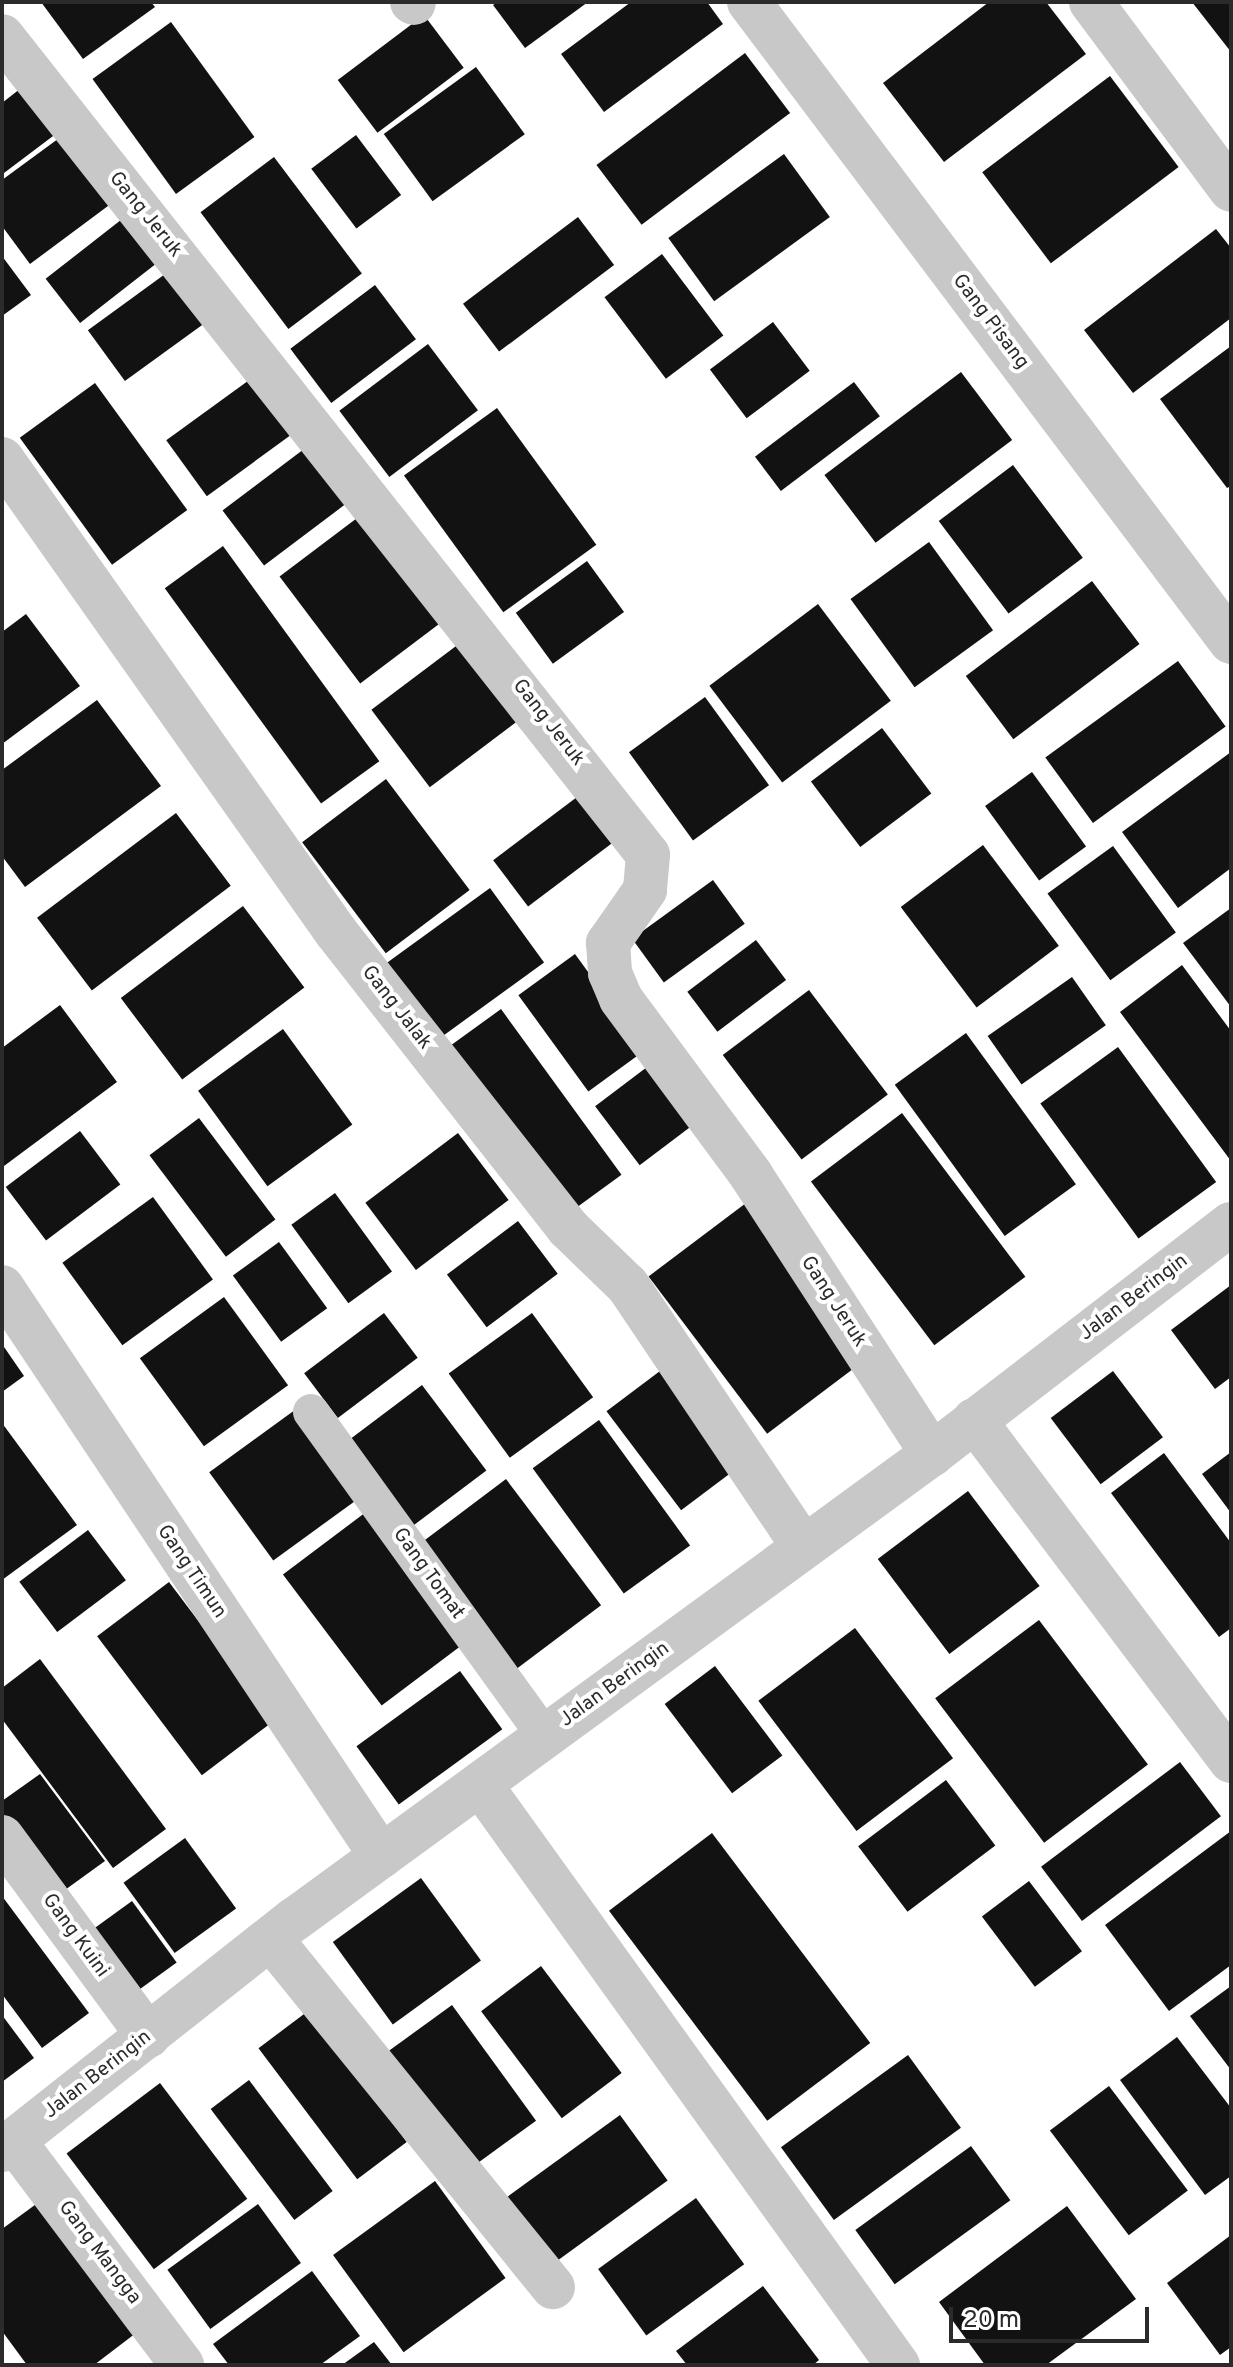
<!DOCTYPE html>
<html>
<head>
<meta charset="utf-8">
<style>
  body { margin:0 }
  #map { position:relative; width:1233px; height:2367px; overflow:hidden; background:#fff; font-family:Overpass,sans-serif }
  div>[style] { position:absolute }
  .building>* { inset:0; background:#121212; transform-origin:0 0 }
  .service>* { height:36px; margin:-18px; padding:0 18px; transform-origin:18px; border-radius:18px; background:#c8c8c8 }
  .minor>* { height:44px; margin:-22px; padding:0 22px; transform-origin:22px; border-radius:22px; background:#c8c8c8 }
  .tertiary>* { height:44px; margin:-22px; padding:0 22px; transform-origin:22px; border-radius:22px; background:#c8c8c8 }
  span { translate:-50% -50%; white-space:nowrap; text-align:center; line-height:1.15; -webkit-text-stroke:8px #fff; paint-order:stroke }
  .street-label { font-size:20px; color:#2b2b2b }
  .frame { position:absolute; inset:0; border:4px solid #2b2b2b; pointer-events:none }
  .scale { position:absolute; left:949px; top:2307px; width:200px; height:36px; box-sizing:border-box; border:4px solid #2b2b2b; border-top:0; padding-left:10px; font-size:24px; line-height:28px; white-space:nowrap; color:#2b2b2b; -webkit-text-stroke:6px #fff; paint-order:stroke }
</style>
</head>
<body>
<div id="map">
  <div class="building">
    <i style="clip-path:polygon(41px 2px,151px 2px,155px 7px,83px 59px)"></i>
    <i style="clip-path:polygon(498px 2px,588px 2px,525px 48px,493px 5px)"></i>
    <i style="clip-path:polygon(631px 2px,707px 2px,723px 24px,604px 112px,561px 54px)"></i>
    <i style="clip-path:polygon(989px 2px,1046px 2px,1086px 54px,944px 162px,883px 83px)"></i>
    <i style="clip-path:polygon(1192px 2px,1231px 2px,1231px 52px)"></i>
    <i style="left:424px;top:15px;width:66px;height:108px;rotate:53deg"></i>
    <i style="left:171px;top:22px;width:142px;height:97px;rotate:54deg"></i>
    <i style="left:745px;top:53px;width:75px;height:186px;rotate:53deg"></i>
    <i style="left:476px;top:67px;width:83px;height:114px;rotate:54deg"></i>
    <i style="left:1110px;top:76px;width:114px;height:160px;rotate:53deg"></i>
    <i style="clip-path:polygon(30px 81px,65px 127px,4px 173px,2px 103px)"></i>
    <i style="left:356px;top:135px;width:75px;height:56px;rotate:53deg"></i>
    <i style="clip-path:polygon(62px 136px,112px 203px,30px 264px,2px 226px,2px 180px)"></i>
    <i style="left:784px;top:154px;width:78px;height:143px;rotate:54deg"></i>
    <i style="left:274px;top:157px;width:146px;height:92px;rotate:53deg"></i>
    <i style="left:126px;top:216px;width:56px;height:102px;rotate:52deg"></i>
    <i style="left:578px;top:217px;width:60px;height:144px;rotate:53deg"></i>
    <i style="clip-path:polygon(1216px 229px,1231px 248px,1231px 318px,1133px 393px,1084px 330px)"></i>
    <i style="left:662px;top:254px;width:102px;height:72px;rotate:53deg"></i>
    <i style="clip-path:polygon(2px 256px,31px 295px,2px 316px)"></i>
    <i style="left:172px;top:269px;width:63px;height:104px;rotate:54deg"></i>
    <i style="left:375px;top:285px;width:68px;height:106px;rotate:53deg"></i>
    <i style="left:773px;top:322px;width:61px;height:79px;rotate:53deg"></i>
    <i style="left:428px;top:344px;width:83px;height:111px;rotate:53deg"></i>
    <i style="clip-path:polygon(1231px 346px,1231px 486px,1227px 488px,1160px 399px)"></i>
    <i style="left:961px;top:372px;width:85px;height:171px;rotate:53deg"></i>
    <i style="left:252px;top:378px;width:69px;height:106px;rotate:54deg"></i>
    <i style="left:854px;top:382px;width:43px;height:124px;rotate:53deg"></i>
    <i style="left:95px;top:383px;width:157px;height:93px;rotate:54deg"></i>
    <i style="left:497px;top:408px;width:169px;height:115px;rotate:54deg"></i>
    <i style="left:308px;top:446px;width:69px;height:107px;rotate:53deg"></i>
    <i style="left:1013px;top:465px;width:116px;height:93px;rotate:53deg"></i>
    <i style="left:369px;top:509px;width:134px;height:112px;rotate:53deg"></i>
    <i style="left:929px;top:542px;width:109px;height:97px;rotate:54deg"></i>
    <i style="left:223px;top:546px;width:266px;height:72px;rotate:54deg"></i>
    <i style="left:587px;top:561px;width:63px;height:88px;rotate:54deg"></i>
    <i style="left:1092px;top:581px;width:79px;height:158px;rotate:53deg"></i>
    <i style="left:818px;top:604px;width:121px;height:136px;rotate:53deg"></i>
    <i style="clip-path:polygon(26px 614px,80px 686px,2px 744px,2px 632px)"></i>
    <i style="left:472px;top:634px;width:97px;height:126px;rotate:53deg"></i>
    <i style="left:1178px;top:661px;width:81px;height:164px;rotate:54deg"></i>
    <i style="left:705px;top:697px;width:109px;height:94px;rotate:54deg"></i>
    <i style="clip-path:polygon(97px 700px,161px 786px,25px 887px,2px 856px,2px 770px)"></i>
    <i style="left:882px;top:728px;width:82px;height:89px;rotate:53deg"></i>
    <i style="clip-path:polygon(1231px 752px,1231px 868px,1178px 908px,1122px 832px)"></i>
    <i style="left:1032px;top:772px;width:92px;height:58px;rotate:54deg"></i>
    <i style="left:386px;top:779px;width:139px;height:105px;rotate:53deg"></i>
    <i style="left:585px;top:791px;width:58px;height:115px;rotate:53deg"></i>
    <i style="left:176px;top:813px;width:91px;height:174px;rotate:53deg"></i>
    <i style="left:983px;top:845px;width:126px;height:103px;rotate:53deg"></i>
    <i style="left:1113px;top:846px;width:107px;height:81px;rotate:54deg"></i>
    <i style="left:713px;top:880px;width:54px;height:100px;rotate:54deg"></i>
    <i style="left:490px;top:888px;width:92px;height:129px;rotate:54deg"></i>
    <i style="left:243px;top:906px;width:102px;height:153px;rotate:53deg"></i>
    <i style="clip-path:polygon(1231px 908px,1231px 1007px,1183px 943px)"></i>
    <i style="left:756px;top:940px;width:50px;height:86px;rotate:53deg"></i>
    <i style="left:575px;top:954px;width:119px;height:70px;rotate:54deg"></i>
    <i style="clip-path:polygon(1182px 965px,1231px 1031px,1231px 1161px,1120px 1012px)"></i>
    <i style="left:1072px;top:977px;width:59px;height:103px;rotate:55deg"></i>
    <i style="left:809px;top:990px;width:131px;height:108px;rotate:53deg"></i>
    <i style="clip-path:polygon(60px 1005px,117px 1082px,4px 1166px,2px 1048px)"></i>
    <i style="left:501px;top:1009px;width:205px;height:64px;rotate:54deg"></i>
    <i style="left:283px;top:1029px;width:118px;height:105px;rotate:54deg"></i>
    <i style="left:966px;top:1033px;width:187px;height:88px;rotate:54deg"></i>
    <i style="left:1118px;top:1047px;width:167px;height:96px;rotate:54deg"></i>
    <i style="left:655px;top:1061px;width:74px;height:75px;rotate:53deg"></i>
    <i style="left:902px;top:1113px;width:205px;height:114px;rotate:53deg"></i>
    <i style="left:199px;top:1118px;width:127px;height:62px;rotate:53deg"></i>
    <i style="left:80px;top:1131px;width:67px;height:93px;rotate:53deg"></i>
    <i style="left:458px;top:1133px;width:84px;height:116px;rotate:53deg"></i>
    <i style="left:335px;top:1193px;width:97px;height:54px;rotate:54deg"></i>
    <i style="left:153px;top:1197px;width:102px;height:112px;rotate:54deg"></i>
    <i style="left:746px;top:1203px;width:197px;height:122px;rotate:53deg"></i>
    <i style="left:518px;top:1221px;width:66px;height:89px;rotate:53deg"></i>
    <i style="left:279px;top:1242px;width:82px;height:57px;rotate:54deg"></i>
    <i style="clip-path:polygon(1231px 1285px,1231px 1377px,1215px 1389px,1171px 1330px)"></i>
    <i style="left:224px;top:1297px;width:109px;height:104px;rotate:54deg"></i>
    <i style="left:384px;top:1313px;width:56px;height:100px;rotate:53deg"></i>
    <i style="left:532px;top:1313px;width:104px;height:103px;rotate:54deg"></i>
    <i style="clip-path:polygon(2px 1344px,24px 1376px,2px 1392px)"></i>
    <i style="left:660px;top:1371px;width:124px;height:67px;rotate:53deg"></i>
    <i style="left:1113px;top:1371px;width:83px;height:78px;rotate:53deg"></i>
    <i style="left:422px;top:1385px;width:107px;height:94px;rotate:53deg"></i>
    <i style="left:299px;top:1407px;width:109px;height:111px;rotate:54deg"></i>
    <i style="left:599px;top:1420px;width:155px;height:82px;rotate:54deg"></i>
    <i style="clip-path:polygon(2px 1423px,77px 1525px,2px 1580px)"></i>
    <i style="clip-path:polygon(1231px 1452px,1231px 1513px,1202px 1474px)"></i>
    <i style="clip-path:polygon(1164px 1453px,1231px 1543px,1231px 1628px,1219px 1637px,1111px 1493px)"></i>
    <i style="left:506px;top:1479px;width:158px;height:109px;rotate:53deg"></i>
    <i style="left:968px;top:1491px;width:119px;height:113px;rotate:53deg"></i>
    <i style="left:366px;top:1512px;width:164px;height:104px;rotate:53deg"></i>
    <i style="left:88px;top:1530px;width:63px;height:86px;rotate:53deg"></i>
    <i style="left:169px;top:1582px;width:174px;height:90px;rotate:53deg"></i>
    <i style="left:1039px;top:1620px;width:181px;height:130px;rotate:53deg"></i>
    <i style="left:855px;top:1628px;width:163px;height:121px;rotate:53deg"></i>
    <i style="clip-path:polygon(40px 1659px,166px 1829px,113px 1868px,2px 1719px,2px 1688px)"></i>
    <i style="left:715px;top:1666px;width:112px;height:63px;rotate:53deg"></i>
    <i style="left:460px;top:1671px;width:72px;height:128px;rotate:54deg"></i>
    <i style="left:1180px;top:1762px;width:68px;height:174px;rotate:53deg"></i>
    <i style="clip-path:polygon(40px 1774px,105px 1861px,58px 1895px,2px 1820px,2px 1801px)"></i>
    <i style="left:946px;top:1780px;width:82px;height:110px;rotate:53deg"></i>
    <i style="clip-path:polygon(1231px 1831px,1231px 1965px,1169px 2011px,1105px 1925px)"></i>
    <i style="left:712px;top:1833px;width:263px;height:129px;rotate:53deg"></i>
    <i style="left:185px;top:1838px;width:87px;height:76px;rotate:54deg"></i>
    <i style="left:421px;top:1878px;width:102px;height:109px;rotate:54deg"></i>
    <i style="left:1029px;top:1881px;width:88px;height:59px;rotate:53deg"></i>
    <i style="clip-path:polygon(2px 1896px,89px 2013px,42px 2048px,2px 1994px)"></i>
    <i style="left:132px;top:1901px;width:76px;height:64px;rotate:54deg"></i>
    <i style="left:541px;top:1966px;width:134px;height:75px;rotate:53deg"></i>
    <i style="clip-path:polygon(1231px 1986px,1231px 2070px,1190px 2016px)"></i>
    <i style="left:452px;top:2005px;width:143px;height:89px;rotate:54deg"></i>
    <i style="left:308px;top:2011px;width:164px;height:62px;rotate:53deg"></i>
    <i style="clip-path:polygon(2px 2015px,34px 2058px,2px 2082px)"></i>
    <i style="clip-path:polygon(1177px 2037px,1231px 2108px,1231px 2176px,1205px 2195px,1120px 2080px)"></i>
    <i style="left:908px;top:2055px;width:90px;height:157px;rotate:54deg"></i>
    <i style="left:249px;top:2080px;width:139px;height:48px;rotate:53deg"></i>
    <i style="left:160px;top:2083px;width:145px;height:117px;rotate:53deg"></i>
    <i style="left:1109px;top:2086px;width:131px;height:74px;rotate:53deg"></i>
    <i style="left:620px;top:2115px;width:81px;height:150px;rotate:54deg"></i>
    <i style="left:971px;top:2146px;width:67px;height:143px;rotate:54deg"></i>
    <i style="left:435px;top:2181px;width:120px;height:126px;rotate:54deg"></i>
    <i style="left:696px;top:2198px;width:82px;height:121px;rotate:54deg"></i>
    <i style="clip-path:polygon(39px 2202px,136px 2333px,94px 2365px,27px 2365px,2px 2331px,2px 2229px)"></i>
    <i style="left:258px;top:2204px;width:73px;height:112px;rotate:54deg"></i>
    <i style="clip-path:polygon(1067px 2206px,1136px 2299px,1046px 2365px,985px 2365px,939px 2302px)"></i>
    <i style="clip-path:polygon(1231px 2235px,1231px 2347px,1220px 2355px,1167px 2283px)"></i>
    <i style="clip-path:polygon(312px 2271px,360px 2336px,320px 2365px,229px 2365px,213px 2344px)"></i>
    <i style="clip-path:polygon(763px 2286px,819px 2360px,813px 2365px,687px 2365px,676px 2351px)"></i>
    <i style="clip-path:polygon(374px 2342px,392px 2365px,342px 2365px)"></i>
  </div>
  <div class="service">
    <i style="left:311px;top:1412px;width:400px;rotate:54.2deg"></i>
  </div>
  <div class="minor">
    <i style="left:412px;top:2px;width:2px;rotate:27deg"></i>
    <i style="left:749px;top:2px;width:801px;rotate:53.02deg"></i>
    <i style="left:1091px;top:2px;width:234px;rotate:53.3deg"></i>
    <i style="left:2px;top:36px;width:1043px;rotate:51.73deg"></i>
    <i style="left:648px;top:855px;width:35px;rotate:95deg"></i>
    <i style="left:645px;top:890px;width:65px;rotate:124.9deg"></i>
    <i style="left:608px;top:943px;width:30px;rotate:86deg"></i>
    <i style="left:610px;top:973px;width:28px;rotate:67deg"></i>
    <i style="left:621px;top:999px;width:219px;rotate:53.5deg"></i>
    <i style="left:751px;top:1175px;width:333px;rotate:57deg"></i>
    <i style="left:2px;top:459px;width:579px;rotate:54.77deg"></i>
    <i style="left:336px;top:932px;width:376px;rotate:51.9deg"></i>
    <i style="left:568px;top:1228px;width:83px;rotate:44deg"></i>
    <i style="left:628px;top:1286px;width:313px;rotate:56.1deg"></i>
    <i style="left:2px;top:1287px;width:684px;rotate:56.33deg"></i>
    <i style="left:974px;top:1420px;width:427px;rotate:53deg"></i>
    <i style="left:480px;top:1784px;width:716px;rotate:54.27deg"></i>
    <i style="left:2px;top:1837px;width:247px;rotate:53.7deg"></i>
    <i style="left:271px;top:1939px;width:448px;rotate:51deg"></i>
    <i style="left:14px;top:2141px;width:280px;rotate:53.1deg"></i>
  </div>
  <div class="tertiary">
    <i style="left:2px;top:2150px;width:373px;rotate:-38.3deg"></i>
    <i style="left:295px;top:1919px;width:789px;rotate:-36.13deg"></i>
    <i style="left:932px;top:1454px;width:377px;rotate:-37.6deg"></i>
  </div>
  <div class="street-label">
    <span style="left:145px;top:215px;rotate:51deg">Gang Jeruk</span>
    <span style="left:990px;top:322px;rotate:53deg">Gang Pisang</span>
    <span style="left:548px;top:723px;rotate:52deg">Gang Jeruk</span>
    <span style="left:396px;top:1008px;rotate:52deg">Gang Jalak</span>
    <span style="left:1134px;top:1298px;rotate:-37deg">Jalan Beringin</span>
    <span style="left:833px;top:1302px;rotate:57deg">Gang Jeruk</span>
    <span style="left:191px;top:1572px;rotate:56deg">Gang Timun</span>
    <span style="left:428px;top:1574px;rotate:54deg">Gang Tomat</span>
    <span style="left:615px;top:1685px;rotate:-36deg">Jalan Beringin</span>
    <span style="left:75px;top:1936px;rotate:54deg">Gang Kuini</span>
    <span style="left:98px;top:2075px;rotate:-38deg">Jalan Beringin</span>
    <span style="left:99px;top:2253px;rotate:53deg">Gang Mangga</span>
  </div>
  <div class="frame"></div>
  <div class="scale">20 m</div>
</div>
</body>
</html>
